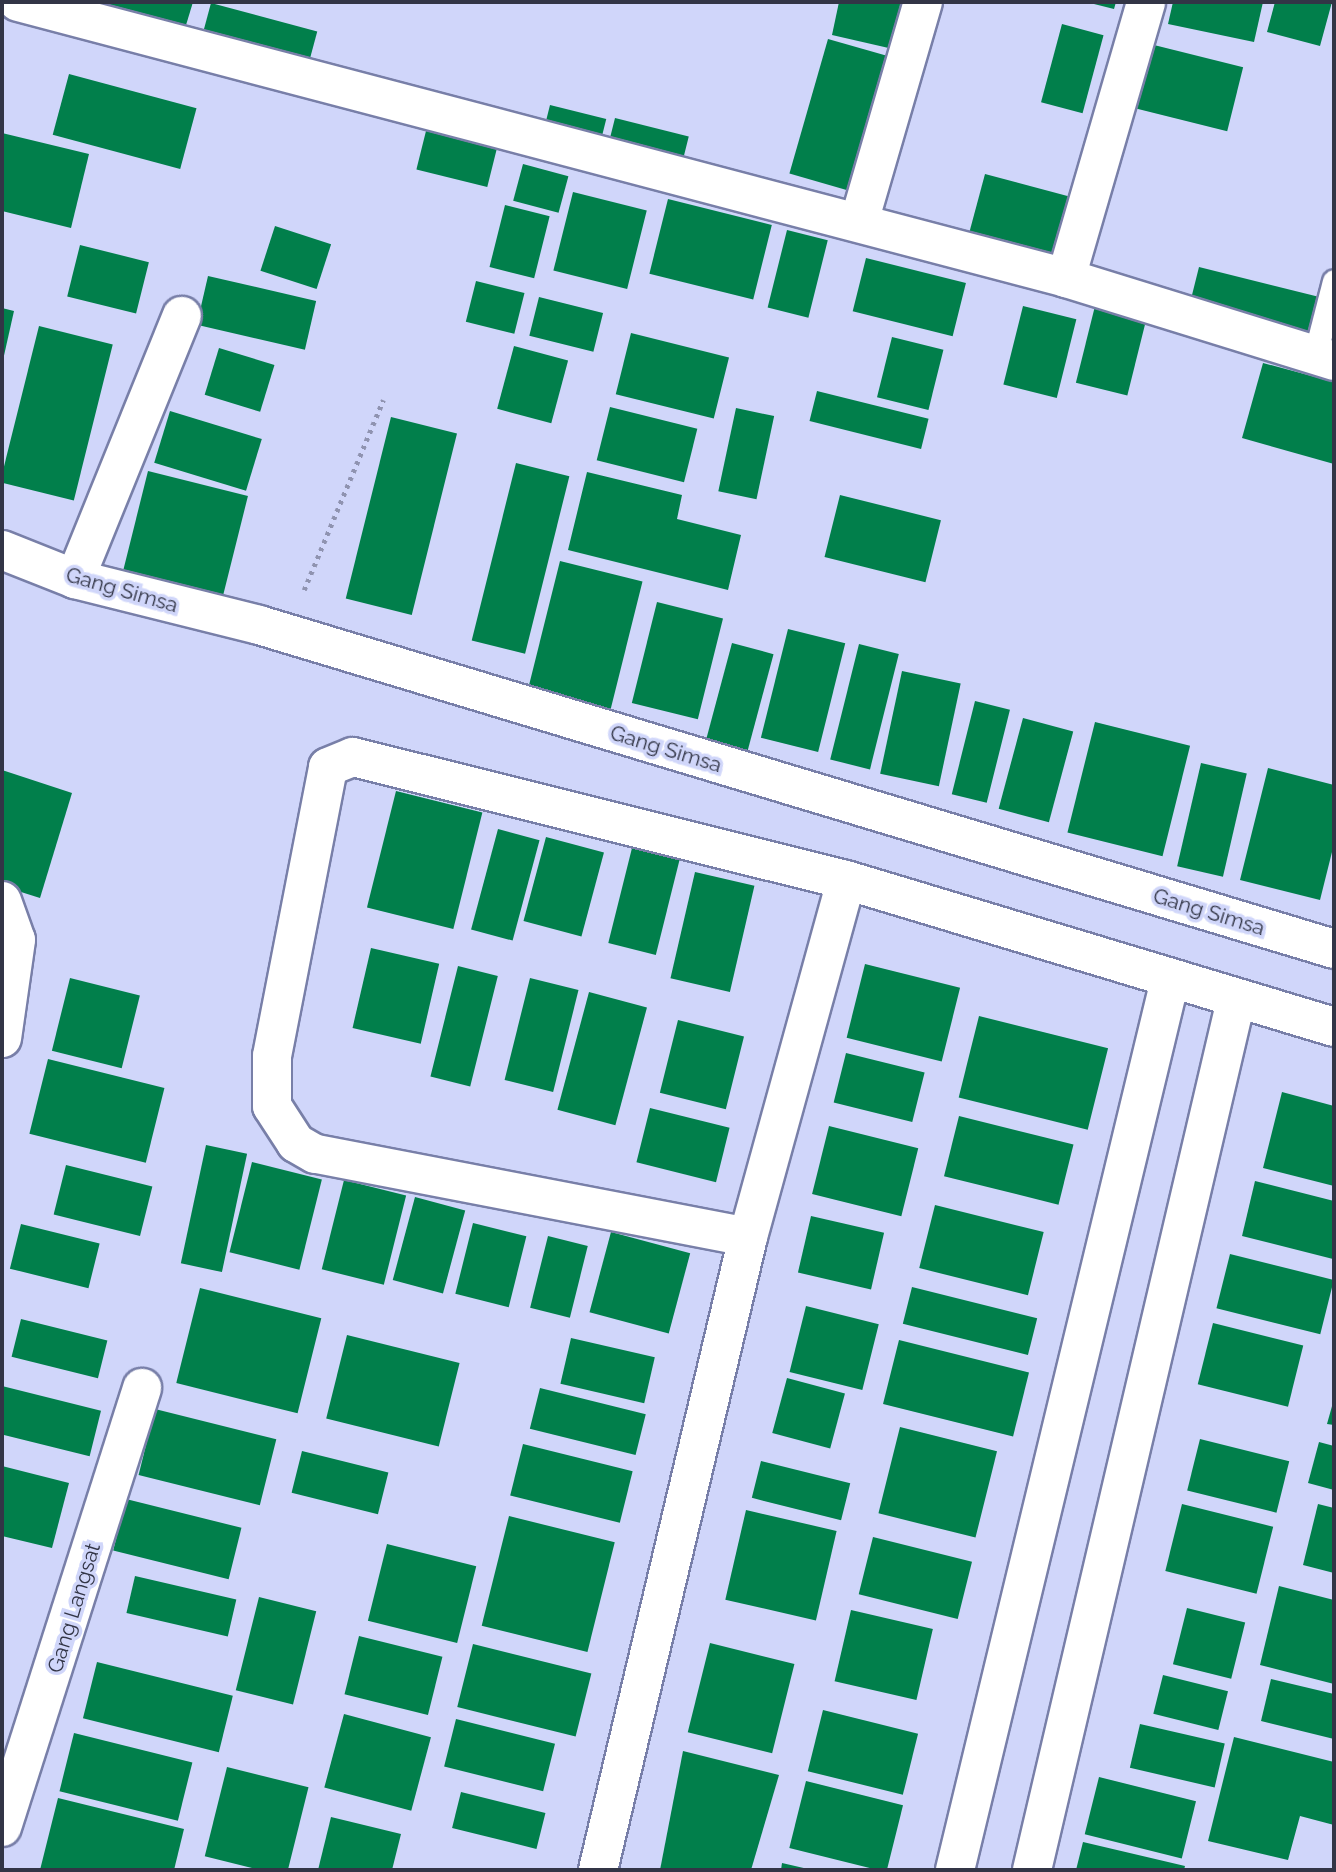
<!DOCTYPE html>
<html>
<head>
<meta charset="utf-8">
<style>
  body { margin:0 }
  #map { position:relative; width:1336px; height:1872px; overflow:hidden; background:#d0d6fa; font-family:Raleway,sans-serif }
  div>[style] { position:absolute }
  .building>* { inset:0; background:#017f4b; transform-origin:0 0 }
  .path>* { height:4.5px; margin-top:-2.25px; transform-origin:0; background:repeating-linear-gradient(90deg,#8f93b0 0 3.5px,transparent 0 8.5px) }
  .roads { filter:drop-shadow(2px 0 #787fa8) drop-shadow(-2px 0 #787fa8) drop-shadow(0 2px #787fa8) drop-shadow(0 -2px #787fa8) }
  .service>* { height:23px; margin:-11.5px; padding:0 11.5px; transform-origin:11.5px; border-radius:11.5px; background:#fff }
  .minor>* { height:38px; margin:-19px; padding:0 19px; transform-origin:19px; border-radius:19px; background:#fff }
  span { translate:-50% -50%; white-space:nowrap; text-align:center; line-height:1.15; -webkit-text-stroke:7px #d0d6fa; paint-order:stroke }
  .street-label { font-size:21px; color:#323546 }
  .frame { position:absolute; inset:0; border:4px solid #323546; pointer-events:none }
</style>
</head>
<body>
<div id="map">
  <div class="building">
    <i style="clip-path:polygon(74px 2px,193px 2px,183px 35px)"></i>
    <i style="clip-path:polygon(839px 2px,904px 2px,893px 49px,832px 35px)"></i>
    <i style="clip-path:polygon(1086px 2px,1116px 2px,1114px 9px)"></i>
    <i style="clip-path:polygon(1173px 2px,1263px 2px,1254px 42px,1168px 24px)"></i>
    <i style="clip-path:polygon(1275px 2px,1332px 2px,1320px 46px,1267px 32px)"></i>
    <i style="left:211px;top:3px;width:110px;height:34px;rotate:15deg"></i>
    <i style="left:1062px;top:24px;width:43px;height:81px;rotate:15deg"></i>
    <i style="left:828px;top:39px;width:63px;height:140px;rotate:16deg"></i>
    <i style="left:1150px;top:44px;width:96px;height:66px;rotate:14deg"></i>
    <i style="left:69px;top:74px;width:132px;height:63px;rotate:15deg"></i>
    <i style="left:550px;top:105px;width:58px;height:32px;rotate:14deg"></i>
    <i style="left:615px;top:118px;width:76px;height:36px;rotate:14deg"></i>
    <i style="left:429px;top:119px;width:73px;height:52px;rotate:14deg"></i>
    <i style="clip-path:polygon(2px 133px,89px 154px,71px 228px,2px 211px)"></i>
    <i style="left:523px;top:164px;width:47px;height:38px;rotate:15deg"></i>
    <i style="left:985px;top:174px;width:96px;height:71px;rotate:15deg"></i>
    <i style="left:573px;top:192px;width:76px;height:81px;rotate:14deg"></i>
    <i style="left:668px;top:199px;width:107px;height:77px;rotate:14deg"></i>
    <i style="left:505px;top:205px;width:46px;height:64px;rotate:14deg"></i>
    <i style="left:275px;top:226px;width:59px;height:47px;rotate:18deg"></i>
    <i style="left:787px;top:230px;width:42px;height:80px;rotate:14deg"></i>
    <i style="left:80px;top:245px;width:71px;height:53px;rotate:14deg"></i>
    <i style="left:866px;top:258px;width:103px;height:55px;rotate:14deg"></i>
    <i style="left:1199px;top:267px;width:122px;height:42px;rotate:14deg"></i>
    <i style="left:208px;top:276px;width:111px;height:50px;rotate:13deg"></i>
    <i style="left:476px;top:281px;width:50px;height:42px;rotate:14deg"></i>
    <i style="left:539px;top:297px;width:66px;height:40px;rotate:14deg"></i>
    <i style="left:1023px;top:306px;width:55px;height:81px;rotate:14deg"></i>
    <i style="left:1095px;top:306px;width:53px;height:79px;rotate:14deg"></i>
    <i style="clip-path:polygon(2px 308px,14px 311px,3px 360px,2px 360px)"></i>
    <i style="left:39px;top:326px;width:76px;height:161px;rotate:14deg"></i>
    <i style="left:631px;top:333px;width:101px;height:63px;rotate:14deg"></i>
    <i style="left:892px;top:337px;width:53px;height:62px;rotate:14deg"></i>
    <i style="left:514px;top:346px;width:56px;height:65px;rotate:15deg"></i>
    <i style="left:219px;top:348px;width:58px;height:49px;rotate:17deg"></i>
    <i style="clip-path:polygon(1263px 363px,1334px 382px,1334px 464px,1242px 438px)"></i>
    <i style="left:817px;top:391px;width:115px;height:31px;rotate:14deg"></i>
    <i style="left:610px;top:407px;width:90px;height:55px;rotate:14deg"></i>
    <i style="left:736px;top:408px;width:39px;height:85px;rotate:12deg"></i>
    <i style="left:170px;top:411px;width:96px;height:54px;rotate:17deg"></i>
    <i style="left:391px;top:417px;width:68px;height:187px;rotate:14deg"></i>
    <i style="left:516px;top:463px;width:55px;height:183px;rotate:14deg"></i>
    <i style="left:148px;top:471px;width:103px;height:103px;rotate:14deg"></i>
    <i style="clip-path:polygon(587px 472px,682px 495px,677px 519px,741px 535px,728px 590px,568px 550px)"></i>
    <i style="left:840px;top:495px;width:104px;height:64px;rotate:14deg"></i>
    <i style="left:560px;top:561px;width:85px;height:131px;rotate:14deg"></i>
    <i style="left:657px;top:602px;width:68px;height:104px;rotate:14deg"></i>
    <i style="left:788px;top:629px;width:59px;height:112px;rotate:14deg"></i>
    <i style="left:732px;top:643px;width:43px;height:104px;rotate:15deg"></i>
    <i style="left:859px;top:644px;width:41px;height:119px;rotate:14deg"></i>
    <i style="left:902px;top:671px;width:60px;height:105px;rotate:12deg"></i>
    <i style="left:975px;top:701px;width:36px;height:96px;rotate:14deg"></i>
    <i style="left:1023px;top:718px;width:52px;height:94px;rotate:15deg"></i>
    <i style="left:1095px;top:722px;width:98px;height:114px;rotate:14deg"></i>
    <i style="left:1201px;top:763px;width:47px;height:106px;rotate:13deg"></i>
    <i style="clip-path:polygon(1268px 768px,1334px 785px,1334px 844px,1320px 900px,1240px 880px)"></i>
    <i style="clip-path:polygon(2px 770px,72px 793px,40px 898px,2px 886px)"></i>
    <i style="left:396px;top:791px;width:89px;height:120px;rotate:14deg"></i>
    <i style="left:498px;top:829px;width:43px;height:104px;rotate:15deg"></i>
    <i style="left:546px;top:837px;width:60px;height:87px;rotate:15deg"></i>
    <i style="left:632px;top:848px;width:49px;height:98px;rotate:14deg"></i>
    <i style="left:695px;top:872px;width:61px;height:109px;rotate:13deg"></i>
    <i style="left:371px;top:948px;width:70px;height:82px;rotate:13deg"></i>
    <i style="left:865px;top:964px;width:98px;height:76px;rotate:14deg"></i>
    <i style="left:458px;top:966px;width:41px;height:114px;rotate:14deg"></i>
    <i style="left:70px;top:978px;width:72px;height:75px;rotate:14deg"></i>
    <i style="left:530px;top:978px;width:50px;height:105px;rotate:14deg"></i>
    <i style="left:589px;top:992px;width:60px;height:122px;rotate:15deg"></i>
    <i style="left:979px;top:1016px;width:133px;height:84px;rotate:14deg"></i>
    <i style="left:678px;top:1020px;width:68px;height:75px;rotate:14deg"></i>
    <i style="left:846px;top:1053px;width:81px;height:51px;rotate:14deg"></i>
    <i style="left:48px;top:1059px;width:120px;height:77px;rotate:14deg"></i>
    <i style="clip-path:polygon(1282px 1092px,1334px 1106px,1334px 1186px,1263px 1168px)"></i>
    <i style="left:650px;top:1108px;width:82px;height:56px;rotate:14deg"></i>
    <i style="left:959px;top:1116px;width:118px;height:62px;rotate:14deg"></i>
    <i style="left:829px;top:1126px;width:92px;height:70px;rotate:14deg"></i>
    <i style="left:206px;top:1145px;width:42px;height:121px;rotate:12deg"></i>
    <i style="left:252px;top:1162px;width:72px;height:93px;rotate:14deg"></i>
    <i style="left:66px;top:1165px;width:89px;height:51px;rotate:14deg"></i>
    <i style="left:344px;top:1180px;width:64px;height:92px;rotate:14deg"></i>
    <i style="clip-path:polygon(1255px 1181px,1334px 1201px,1333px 1259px,1242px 1236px)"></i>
    <i style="left:415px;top:1197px;width:52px;height:86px;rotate:15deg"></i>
    <i style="left:935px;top:1205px;width:112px;height:65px;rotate:14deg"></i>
    <i style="left:811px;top:1216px;width:75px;height:58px;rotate:13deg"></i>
    <i style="left:473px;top:1223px;width:55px;height:73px;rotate:14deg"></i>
    <i style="left:21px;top:1224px;width:81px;height:46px;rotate:14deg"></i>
    <i style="left:611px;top:1232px;width:82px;height:83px;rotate:15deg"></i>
    <i style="left:548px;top:1236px;width:41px;height:74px;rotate:14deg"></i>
    <i style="left:1230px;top:1254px;width:107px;height:56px;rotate:14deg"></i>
    <i style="left:912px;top:1287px;width:129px;height:38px;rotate:14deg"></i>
    <i style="left:200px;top:1288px;width:125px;height:98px;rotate:14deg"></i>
    <i style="left:806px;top:1306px;width:75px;height:68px;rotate:14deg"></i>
    <i style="left:21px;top:1319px;width:89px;height:39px;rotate:14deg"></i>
    <i style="left:1213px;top:1323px;width:93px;height:63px;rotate:14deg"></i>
    <i style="left:347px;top:1335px;width:116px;height:86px;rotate:14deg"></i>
    <i style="left:571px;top:1338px;width:86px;height:47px;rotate:13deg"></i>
    <i style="left:899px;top:1340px;width:134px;height:66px;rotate:14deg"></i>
    <i style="left:787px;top:1378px;width:60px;height:57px;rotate:15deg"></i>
    <i style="left:2px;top:1386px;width:102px;height:47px;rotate:14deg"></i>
    <i style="left:540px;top:1388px;width:109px;height:42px;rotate:14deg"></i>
    <i style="clip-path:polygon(1334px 1399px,1334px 1425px,1327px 1424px)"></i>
    <i style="left:155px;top:1409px;width:125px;height:68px;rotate:14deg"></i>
    <i style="left:900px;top:1427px;width:100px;height:89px;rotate:14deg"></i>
    <i style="left:1200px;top:1439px;width:92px;height:53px;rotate:14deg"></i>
    <i style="clip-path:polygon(1319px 1442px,1334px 1446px,1334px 1490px,1308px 1483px)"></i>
    <i style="left:523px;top:1444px;width:113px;height:53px;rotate:14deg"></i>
    <i style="left:302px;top:1451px;width:89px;height:43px;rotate:14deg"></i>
    <i style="left:761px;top:1461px;width:92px;height:38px;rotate:14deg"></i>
    <i style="clip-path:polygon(2px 1466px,69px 1483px,52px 1548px,2px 1536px)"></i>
    <i style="left:126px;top:1499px;width:119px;height:53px;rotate:14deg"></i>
    <i style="left:1182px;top:1504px;width:94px;height:69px;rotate:14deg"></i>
    <i style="clip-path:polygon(1318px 1504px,1334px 1508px,1334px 1573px,1303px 1565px)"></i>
    <i style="left:746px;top:1510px;width:93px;height:92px;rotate:13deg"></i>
    <i style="left:509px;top:1516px;width:109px;height:113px;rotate:14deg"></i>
    <i style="left:873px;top:1537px;width:102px;height:59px;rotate:14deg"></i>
    <i style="left:387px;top:1544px;width:92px;height:79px;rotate:14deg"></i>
    <i style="left:135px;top:1576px;width:104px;height:38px;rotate:13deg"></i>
    <i style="clip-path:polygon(1279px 1586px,1334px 1600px,1334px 1684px,1260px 1665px)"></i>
    <i style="left:259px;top:1597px;width:59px;height:96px;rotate:14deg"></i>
    <i style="left:1187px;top:1608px;width:60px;height:58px;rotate:14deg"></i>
    <i style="left:851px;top:1610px;width:84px;height:73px;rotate:13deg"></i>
    <i style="left:359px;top:1636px;width:86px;height:60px;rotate:14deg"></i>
    <i style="left:710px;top:1643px;width:87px;height:92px;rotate:14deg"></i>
    <i style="left:473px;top:1644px;width:122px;height:65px;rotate:14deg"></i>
    <i style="left:97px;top:1662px;width:140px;height:58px;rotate:14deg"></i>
    <i style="left:1163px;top:1675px;width:67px;height:40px;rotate:14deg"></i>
    <i style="clip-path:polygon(1271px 1679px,1334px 1694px,1334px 1739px,1261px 1721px)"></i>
    <i style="left:823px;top:1710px;width:98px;height:63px;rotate:14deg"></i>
    <i style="left:344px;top:1714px;width:90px;height:76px;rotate:15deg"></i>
    <i style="left:456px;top:1719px;width:102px;height:49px;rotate:14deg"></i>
    <i style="left:1140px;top:1724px;width:87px;height:45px;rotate:13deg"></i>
    <i style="left:74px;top:1733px;width:122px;height:60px;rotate:14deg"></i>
    <i style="clip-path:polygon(1234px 1737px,1334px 1762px,1334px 1825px,1300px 1816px,1288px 1860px,1208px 1841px)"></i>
    <i style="clip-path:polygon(683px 1751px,779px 1775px,751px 1870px,660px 1870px)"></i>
    <i style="left:227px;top:1767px;width:84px;height:92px;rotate:14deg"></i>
    <i style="left:1099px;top:1777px;width:100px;height:59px;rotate:14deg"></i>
    <i style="left:806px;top:1781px;width:100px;height:69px;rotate:14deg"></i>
    <i style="left:461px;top:1792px;width:87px;height:37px;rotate:14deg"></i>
    <i style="clip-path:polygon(58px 1798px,184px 1829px,174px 1870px,40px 1870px)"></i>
    <i style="clip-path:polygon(331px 1817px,401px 1834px,392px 1870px,318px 1870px)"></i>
    <i style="clip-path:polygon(1083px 1842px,1185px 1866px,1184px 1870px,1076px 1870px)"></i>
    <i style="clip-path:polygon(782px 1863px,808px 1869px,808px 1870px,781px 1870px)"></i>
  </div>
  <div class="path">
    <i style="left:304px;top:590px;width:206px;rotate:-67.4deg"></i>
  </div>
  <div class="roads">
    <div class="service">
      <i style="left:1315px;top:355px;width:76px;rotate:-75.6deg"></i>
    </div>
    <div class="minor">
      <i style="left:18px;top:2px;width:1084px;rotate:14.75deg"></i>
      <i style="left:1066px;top:278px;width:281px;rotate:17.2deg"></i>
      <i style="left:859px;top:222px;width:229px;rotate:-73.8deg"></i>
      <i style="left:1066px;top:278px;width:287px;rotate:-73.8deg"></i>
      <i style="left:2px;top:550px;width:79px;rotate:21.7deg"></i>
      <i style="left:75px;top:579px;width:190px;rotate:14deg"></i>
      <i style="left:259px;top:625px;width:1123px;rotate:16.77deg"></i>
      <i style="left:75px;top:579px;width:284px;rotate:-67.9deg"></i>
      <i style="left:2px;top:901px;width:41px;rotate:70.3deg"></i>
      <i style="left:16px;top:940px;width:99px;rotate:98.1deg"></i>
      <i style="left:748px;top:1237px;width:441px;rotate:-169.1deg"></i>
      <i style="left:315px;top:1154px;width:22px;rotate:-150deg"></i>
      <i style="left:296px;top:1143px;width:44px;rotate:-123deg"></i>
      <i style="left:272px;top:1106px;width:50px;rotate:-90deg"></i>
      <i style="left:272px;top:1056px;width:294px;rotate:-79deg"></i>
      <i style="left:328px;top:767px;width:27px;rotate:-22deg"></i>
      <i style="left:353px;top:757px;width:508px;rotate:14.01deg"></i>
      <i style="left:846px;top:880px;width:510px;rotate:16.76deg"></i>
      <i style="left:2px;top:1827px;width:461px;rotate:-72.3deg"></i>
      <i style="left:598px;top:1870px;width:651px;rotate:-76.67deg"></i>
      <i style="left:748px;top:1237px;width:370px;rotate:-74.6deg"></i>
      <i style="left:955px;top:1870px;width:916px;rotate:-76.42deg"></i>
      <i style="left:1032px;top:1870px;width:894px;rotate:-76.8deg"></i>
    </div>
  </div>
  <div class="street-label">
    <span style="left:122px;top:590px;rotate:16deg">Gang Simsa</span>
    <span style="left:666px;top:749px;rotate:17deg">Gang Simsa</span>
    <span style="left:1209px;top:912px;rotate:17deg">Gang Simsa</span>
    <span style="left:74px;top:1608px;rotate:-73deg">Gang Langsat</span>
  </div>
  <div class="frame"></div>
</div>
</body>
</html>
